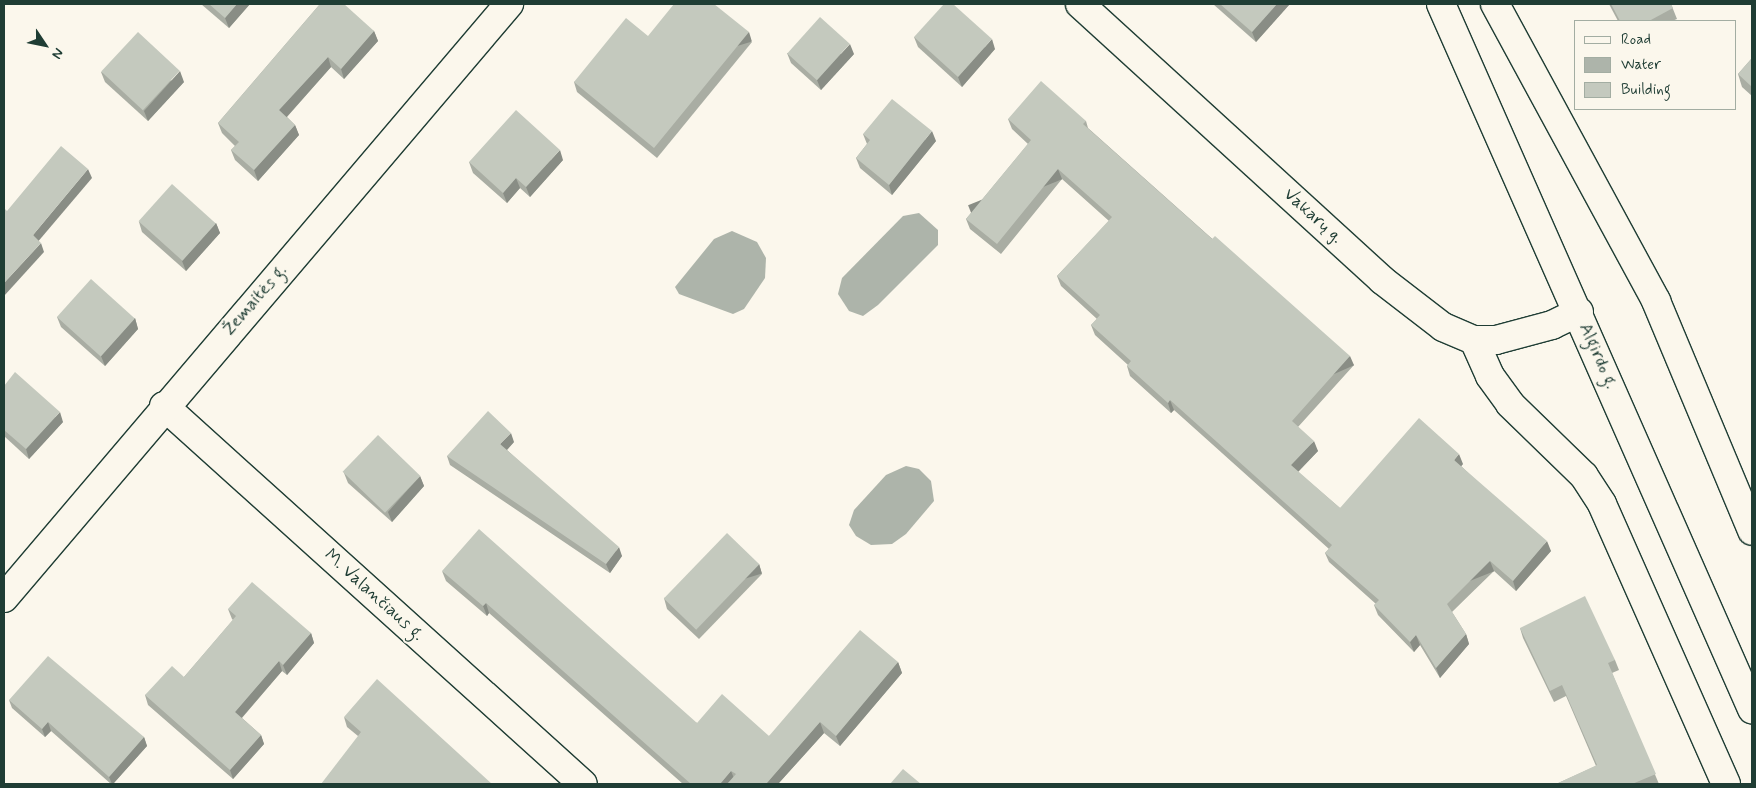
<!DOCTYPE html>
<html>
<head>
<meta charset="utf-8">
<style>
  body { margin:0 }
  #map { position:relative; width:1756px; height:788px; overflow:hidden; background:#fbf7ec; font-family:Mynerve,sans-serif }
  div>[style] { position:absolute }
  .water>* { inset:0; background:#adb4aa }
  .roads { filter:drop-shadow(1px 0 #1f3d34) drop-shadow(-1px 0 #1f3d34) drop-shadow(0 1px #1f3d34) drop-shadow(0 -1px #1f3d34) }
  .minor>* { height:28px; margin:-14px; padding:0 14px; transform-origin:14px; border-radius:14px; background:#fbf7ec }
  .major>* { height:28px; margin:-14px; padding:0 14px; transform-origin:14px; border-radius:14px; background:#fbf7ec }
  .wall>* { inset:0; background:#a9ada3 }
  .shaded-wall>* { inset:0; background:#898d85; transform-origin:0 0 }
  .building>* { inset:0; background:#c4c9be; transform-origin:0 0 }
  span { translate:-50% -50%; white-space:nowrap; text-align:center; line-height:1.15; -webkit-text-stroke:4px #fbf7ec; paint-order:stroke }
  .street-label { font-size:18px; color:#1f3d34 }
  .frame { position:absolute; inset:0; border:5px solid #1f3d34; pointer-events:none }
  .legend { position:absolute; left:1574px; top:20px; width:162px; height:90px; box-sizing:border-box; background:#fbf7ec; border:1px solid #a3ada2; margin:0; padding:6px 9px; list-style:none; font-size:15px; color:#1f3d34 }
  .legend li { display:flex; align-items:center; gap:10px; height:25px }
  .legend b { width:25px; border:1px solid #a3ada2 }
  .north { position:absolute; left:20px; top:20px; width:50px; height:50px; -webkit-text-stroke:4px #fbf7ec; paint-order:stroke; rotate:124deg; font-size:14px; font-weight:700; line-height:20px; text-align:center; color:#1f3d34 }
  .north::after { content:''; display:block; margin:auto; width:18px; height:22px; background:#1f3d34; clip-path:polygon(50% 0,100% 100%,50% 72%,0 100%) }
</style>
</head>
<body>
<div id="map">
  <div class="water">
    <i style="clip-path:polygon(919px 213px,938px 230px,938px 245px,878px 305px,863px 316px,849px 311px,838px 294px,842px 278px,903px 216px)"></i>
    <i style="clip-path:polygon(732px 231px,757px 242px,766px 258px,765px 278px,744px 309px,733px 314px,679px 294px,675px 287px,714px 239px)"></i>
    <i style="clip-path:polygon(906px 466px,919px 469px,931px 481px,934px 501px,906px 534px,892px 544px,871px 545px,856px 536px,849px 525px,854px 510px,886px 475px)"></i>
  </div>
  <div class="roads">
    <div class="minor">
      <i style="left:1080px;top:4px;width:409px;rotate:42.4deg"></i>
      <i style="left:1382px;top:280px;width:77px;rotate:37.6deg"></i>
      <i style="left:1443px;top:327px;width:34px;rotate:23deg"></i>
      <i style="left:1474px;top:340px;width:22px"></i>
      <i style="left:1496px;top:340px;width:58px;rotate:-15deg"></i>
      <i style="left:1552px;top:325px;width:30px;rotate:-26deg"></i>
      <i style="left:1495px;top:4px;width:338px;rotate:61.5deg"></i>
      <i style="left:1656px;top:301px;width:249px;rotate:67.3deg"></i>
      <i style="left:1474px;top:340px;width:39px;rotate:66deg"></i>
      <i style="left:1490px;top:376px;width:34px;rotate:54deg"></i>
      <i style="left:1510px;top:404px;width:103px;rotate:44.2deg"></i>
      <i style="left:1584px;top:476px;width:33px;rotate:57deg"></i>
      <i style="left:1602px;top:504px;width:306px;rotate:66.1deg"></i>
      <i style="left:164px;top:406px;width:564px;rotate:42.06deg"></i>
      <i style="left:4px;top:598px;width:780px;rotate:-49.63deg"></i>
    </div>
    <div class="major">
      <i style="left:1441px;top:4px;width:771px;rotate:66.2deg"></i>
    </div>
  </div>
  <div class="wall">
    <i style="clip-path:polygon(201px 4px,250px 4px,229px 28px)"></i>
    <i style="clip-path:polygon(320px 4px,374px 31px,378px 41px,344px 79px,331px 67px,287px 117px,295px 125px,299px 135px,258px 181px,235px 160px,231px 150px,235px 146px,222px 133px,218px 123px)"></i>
    <i style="clip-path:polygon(1213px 4px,1289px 4px,1289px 5px,1256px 42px)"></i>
    <i style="clip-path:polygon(1609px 4px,1671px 4px,1677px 19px,1672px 21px,1618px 21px)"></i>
    <i style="clip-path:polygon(648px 36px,752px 42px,657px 158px,577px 92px,574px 82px)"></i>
    <i style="clip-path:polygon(914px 37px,995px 49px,962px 87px,918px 47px)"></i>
    <i style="clip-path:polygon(787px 53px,854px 54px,821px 90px,791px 63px)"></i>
    <i style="clip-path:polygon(1752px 58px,1752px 96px,1742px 87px,1738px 74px)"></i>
    <i style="clip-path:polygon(101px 72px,184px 82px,148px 121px,105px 82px)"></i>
    <i style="clip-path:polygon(1008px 119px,1086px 121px,1088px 128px,1354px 365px,1298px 427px,1318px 451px,1298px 472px,1340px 508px,1463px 464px,1461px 466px,1551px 551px,1516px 591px,1494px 571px,1452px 612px,1466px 634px,1469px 644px,1440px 678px,1420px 645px,1414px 652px,1378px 615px,1374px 605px,1376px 604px,1329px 562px,1325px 553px,1329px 549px,1174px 410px,1171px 413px,1130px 376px,1127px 366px,1128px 365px,1095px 335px,1091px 325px,1097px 319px,1061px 286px,1057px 276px,1109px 221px,1062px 179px,1001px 254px,970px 229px,966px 219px,1028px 144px,1012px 129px)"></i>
    <i style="clip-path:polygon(863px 134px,936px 141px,892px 195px,860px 168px,856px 158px,867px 144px)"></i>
    <i style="clip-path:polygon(563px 160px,530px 197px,520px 188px,507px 203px,473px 173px,469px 162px)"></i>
    <i style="clip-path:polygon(139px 222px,216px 223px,220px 233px,186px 271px,142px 232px)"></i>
    <i style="clip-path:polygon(57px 317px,135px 318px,138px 329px,105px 366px,61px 327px)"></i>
    <i style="clip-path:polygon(4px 386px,63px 422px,29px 459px,4px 436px)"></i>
    <i style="clip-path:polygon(514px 442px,507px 450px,622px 556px,610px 573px,450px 465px,447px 456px)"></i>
    <i style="clip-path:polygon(344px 473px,420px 476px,424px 486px,392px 522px,348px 483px)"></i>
    <i style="clip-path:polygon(759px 564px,762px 574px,699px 639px,667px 609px,664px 598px)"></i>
    <i style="clip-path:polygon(442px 571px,697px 723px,769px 736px,898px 662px,902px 673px,840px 746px,824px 733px,778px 784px,683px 784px,489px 613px,487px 616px,446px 581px)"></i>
    <i style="clip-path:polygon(228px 609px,311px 633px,314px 643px,287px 675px,282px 671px,242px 718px,261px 735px,264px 744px,233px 779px,148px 705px,145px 695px,184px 677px,233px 620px,232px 619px)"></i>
    <i style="clip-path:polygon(1520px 628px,1615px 660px,1619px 670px,1612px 673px,1659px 784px,1556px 784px,1596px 766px,1566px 696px,1554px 702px,1523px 638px)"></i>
    <i style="clip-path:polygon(9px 700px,144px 737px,147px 746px,113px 784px,111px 784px,51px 731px,45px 737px,12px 708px)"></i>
    <i style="clip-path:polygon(344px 717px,492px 784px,358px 736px,347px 727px)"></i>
  </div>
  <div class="shaded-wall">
    <i style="clip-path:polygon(237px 4px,250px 4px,229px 28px,225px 18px)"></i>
    <i style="clip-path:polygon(1277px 4px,1289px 4px,1289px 5px,1256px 42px,1252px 32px)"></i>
    <i style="clip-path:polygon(374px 31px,378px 41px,344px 79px,341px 69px)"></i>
    <i style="left:749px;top:32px;width:10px;height:150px;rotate:73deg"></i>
    <i style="clip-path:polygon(992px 39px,995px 49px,962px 87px,958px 77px)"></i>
    <i style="clip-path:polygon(850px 44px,854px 54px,821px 90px,817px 80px)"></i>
    <i style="clip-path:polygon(328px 57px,331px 67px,283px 121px,279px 110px)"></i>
    <i style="clip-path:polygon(180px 71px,184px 82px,148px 121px,144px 111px)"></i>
    <i style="clip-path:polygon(295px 125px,299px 135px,258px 181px,254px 170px)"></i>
    <i style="clip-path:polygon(932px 131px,936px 141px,892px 195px,889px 185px)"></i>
    <i style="clip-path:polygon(560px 150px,563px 160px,530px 197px,526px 187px)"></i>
    <i style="clip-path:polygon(88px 169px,92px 178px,36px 244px,33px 235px)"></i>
    <i style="left:1058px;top:169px;width:11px;height:97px;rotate:68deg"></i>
    <i style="clip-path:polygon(516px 178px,520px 188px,507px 203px,503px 193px)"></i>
    <i style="clip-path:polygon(216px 223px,220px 233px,186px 271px,182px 261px)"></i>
    <i style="clip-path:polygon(41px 243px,44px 252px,4px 296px,4px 283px)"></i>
    <i style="clip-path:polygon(135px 318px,138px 329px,105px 366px,101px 356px)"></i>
    <i style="left:1350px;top:356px;width:10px;height:87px;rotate:66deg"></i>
    <i style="clip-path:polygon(1170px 400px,1174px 410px,1171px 413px,1168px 403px)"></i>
    <i style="clip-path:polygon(60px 412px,63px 422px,29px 459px,26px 449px)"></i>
    <i style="clip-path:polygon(511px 433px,514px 442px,504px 453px,500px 444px)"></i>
    <i style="clip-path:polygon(1314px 441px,1318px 451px,1295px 475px,1291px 465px)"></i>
    <i style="clip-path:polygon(1459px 454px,1463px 464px,1458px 470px,1454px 460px)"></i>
    <i style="clip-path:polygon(420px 476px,424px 486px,392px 522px,388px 512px)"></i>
    <i style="clip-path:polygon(1547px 541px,1551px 551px,1516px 591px,1513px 581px)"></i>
    <i style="clip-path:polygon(619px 547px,622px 556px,610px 573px,606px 564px)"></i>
    <i style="left:1490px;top:561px;width:11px;height:61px;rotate:68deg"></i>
    <i style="left:759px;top:564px;width:10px;height:91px;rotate:73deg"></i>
    <i style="clip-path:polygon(486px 603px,489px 613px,487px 616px,483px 606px)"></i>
    <i style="clip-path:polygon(311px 633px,314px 643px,287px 675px,283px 665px)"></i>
    <i style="clip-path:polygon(1466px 634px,1469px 644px,1440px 678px,1436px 668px)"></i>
    <i style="clip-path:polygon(1416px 635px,1420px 645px,1414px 652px,1410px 642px)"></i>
    <i style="clip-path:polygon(279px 661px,282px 671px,238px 722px,235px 712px)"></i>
    <i style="clip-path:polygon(898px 662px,902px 673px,840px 746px,836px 736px)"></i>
    <i style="clip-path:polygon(48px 722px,51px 731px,45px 737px,42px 729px)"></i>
    <i style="clip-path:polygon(820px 722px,824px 733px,778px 784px,766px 784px)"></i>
    <i style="clip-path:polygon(261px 735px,264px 744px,233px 779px,230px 770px)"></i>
    <i style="clip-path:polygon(144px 737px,147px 746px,113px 784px,112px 784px,109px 777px)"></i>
    <i style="clip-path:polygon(731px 771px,735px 781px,732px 784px,720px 784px)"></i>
  </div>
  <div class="building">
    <i style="clip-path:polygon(209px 4px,237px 4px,225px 18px)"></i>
    <i style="clip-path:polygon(320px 4px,344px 4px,374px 31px,341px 69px,328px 57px,279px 110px,295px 125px,254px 170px,231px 150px,239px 142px,218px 123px)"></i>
    <i style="clip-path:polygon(674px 4px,714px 4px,749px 32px,654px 148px,574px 82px,626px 18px,648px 36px)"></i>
    <i style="clip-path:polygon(944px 4px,953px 4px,992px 39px,958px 77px,914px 37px)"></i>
    <i style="clip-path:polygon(1220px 4px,1277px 4px,1252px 32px)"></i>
    <i style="clip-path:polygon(1611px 4px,1671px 4px,1673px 8px,1649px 21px,1620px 21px)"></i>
    <i style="left:820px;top:17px;width:40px;height:49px;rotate:42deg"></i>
    <i style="left:138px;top:32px;width:57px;height:54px;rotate:43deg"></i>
    <i style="clip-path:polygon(1752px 58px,1752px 87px,1738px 74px)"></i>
    <i style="clip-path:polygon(1041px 81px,1086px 121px,1083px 124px,1212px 239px,1215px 236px,1350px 356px,1292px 421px,1314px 441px,1291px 465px,1340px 508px,1419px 418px,1459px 454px,1454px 460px,1547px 541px,1513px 581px,1490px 561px,1447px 604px,1466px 634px,1436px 668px,1416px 635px,1410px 642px,1374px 605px,1379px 600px,1325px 553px,1332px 545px,1170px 400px,1168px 403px,1127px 366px,1131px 361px,1091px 325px,1100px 315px,1057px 276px,1112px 217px,1058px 169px,997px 244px,966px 219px,1031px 140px,1008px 119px)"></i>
    <i style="clip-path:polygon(892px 99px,932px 131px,889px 185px,856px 158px,870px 140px,863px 134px)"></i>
    <i style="clip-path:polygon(516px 110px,560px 150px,526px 187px,516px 178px,503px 193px,469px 162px)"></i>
    <i style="clip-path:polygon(61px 146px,88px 169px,33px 235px,41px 243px,4px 283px,4px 208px,7px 211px)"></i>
    <i style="left:172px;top:184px;width:59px;height:50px;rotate:42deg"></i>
    <i style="left:91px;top:279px;width:59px;height:51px;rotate:42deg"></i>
    <i style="clip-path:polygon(15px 372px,60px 412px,26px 449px,4px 430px,4px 386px)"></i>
    <i style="clip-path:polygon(488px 411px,511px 433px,500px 444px,619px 547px,606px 564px,447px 456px)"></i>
    <i style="left:378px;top:435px;width:59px;height:51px;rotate:44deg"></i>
    <i style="clip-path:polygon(479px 529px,697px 723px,722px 694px,769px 736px,860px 630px,898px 662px,836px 736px,820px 722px,766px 784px,727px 784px,736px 774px,731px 771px,720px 784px,691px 784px,486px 603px,483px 606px,442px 571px)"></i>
    <i style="left:727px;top:533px;width:45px;height:91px;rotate:44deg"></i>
    <i style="clip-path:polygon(252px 582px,311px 633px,283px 665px,279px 661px,235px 712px,261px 735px,230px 770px,145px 695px,172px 666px,184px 677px,236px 616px,228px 609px)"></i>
    <i style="clip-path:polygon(1585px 596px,1615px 660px,1608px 663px,1656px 774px,1632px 784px,1556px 784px,1597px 765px,1562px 685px,1550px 691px,1520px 628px)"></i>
    <i style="clip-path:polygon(48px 656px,144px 737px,109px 777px,48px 722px,42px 729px,9px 700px)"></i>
    <i style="clip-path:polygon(377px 679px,492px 784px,321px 784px,361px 732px,344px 717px)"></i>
    <i style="clip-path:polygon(903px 769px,921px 784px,890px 784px)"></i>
  </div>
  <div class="street-label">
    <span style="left:1313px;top:216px;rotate:42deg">Vakarų g.</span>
    <span style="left:255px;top:300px;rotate:-49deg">Žemaitės g.</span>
    <span style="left:1598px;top:356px;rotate:66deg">Algirdo g.</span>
    <span style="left:374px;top:595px;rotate:42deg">M. Valančiaus g.</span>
  </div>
  <div class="frame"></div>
  <ul class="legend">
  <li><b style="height:6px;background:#fbf7ec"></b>Road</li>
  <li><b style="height:14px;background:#adb4aa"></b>Water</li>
  <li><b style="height:14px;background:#c4c9be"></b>Building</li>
  </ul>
  <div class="north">N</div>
</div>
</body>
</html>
